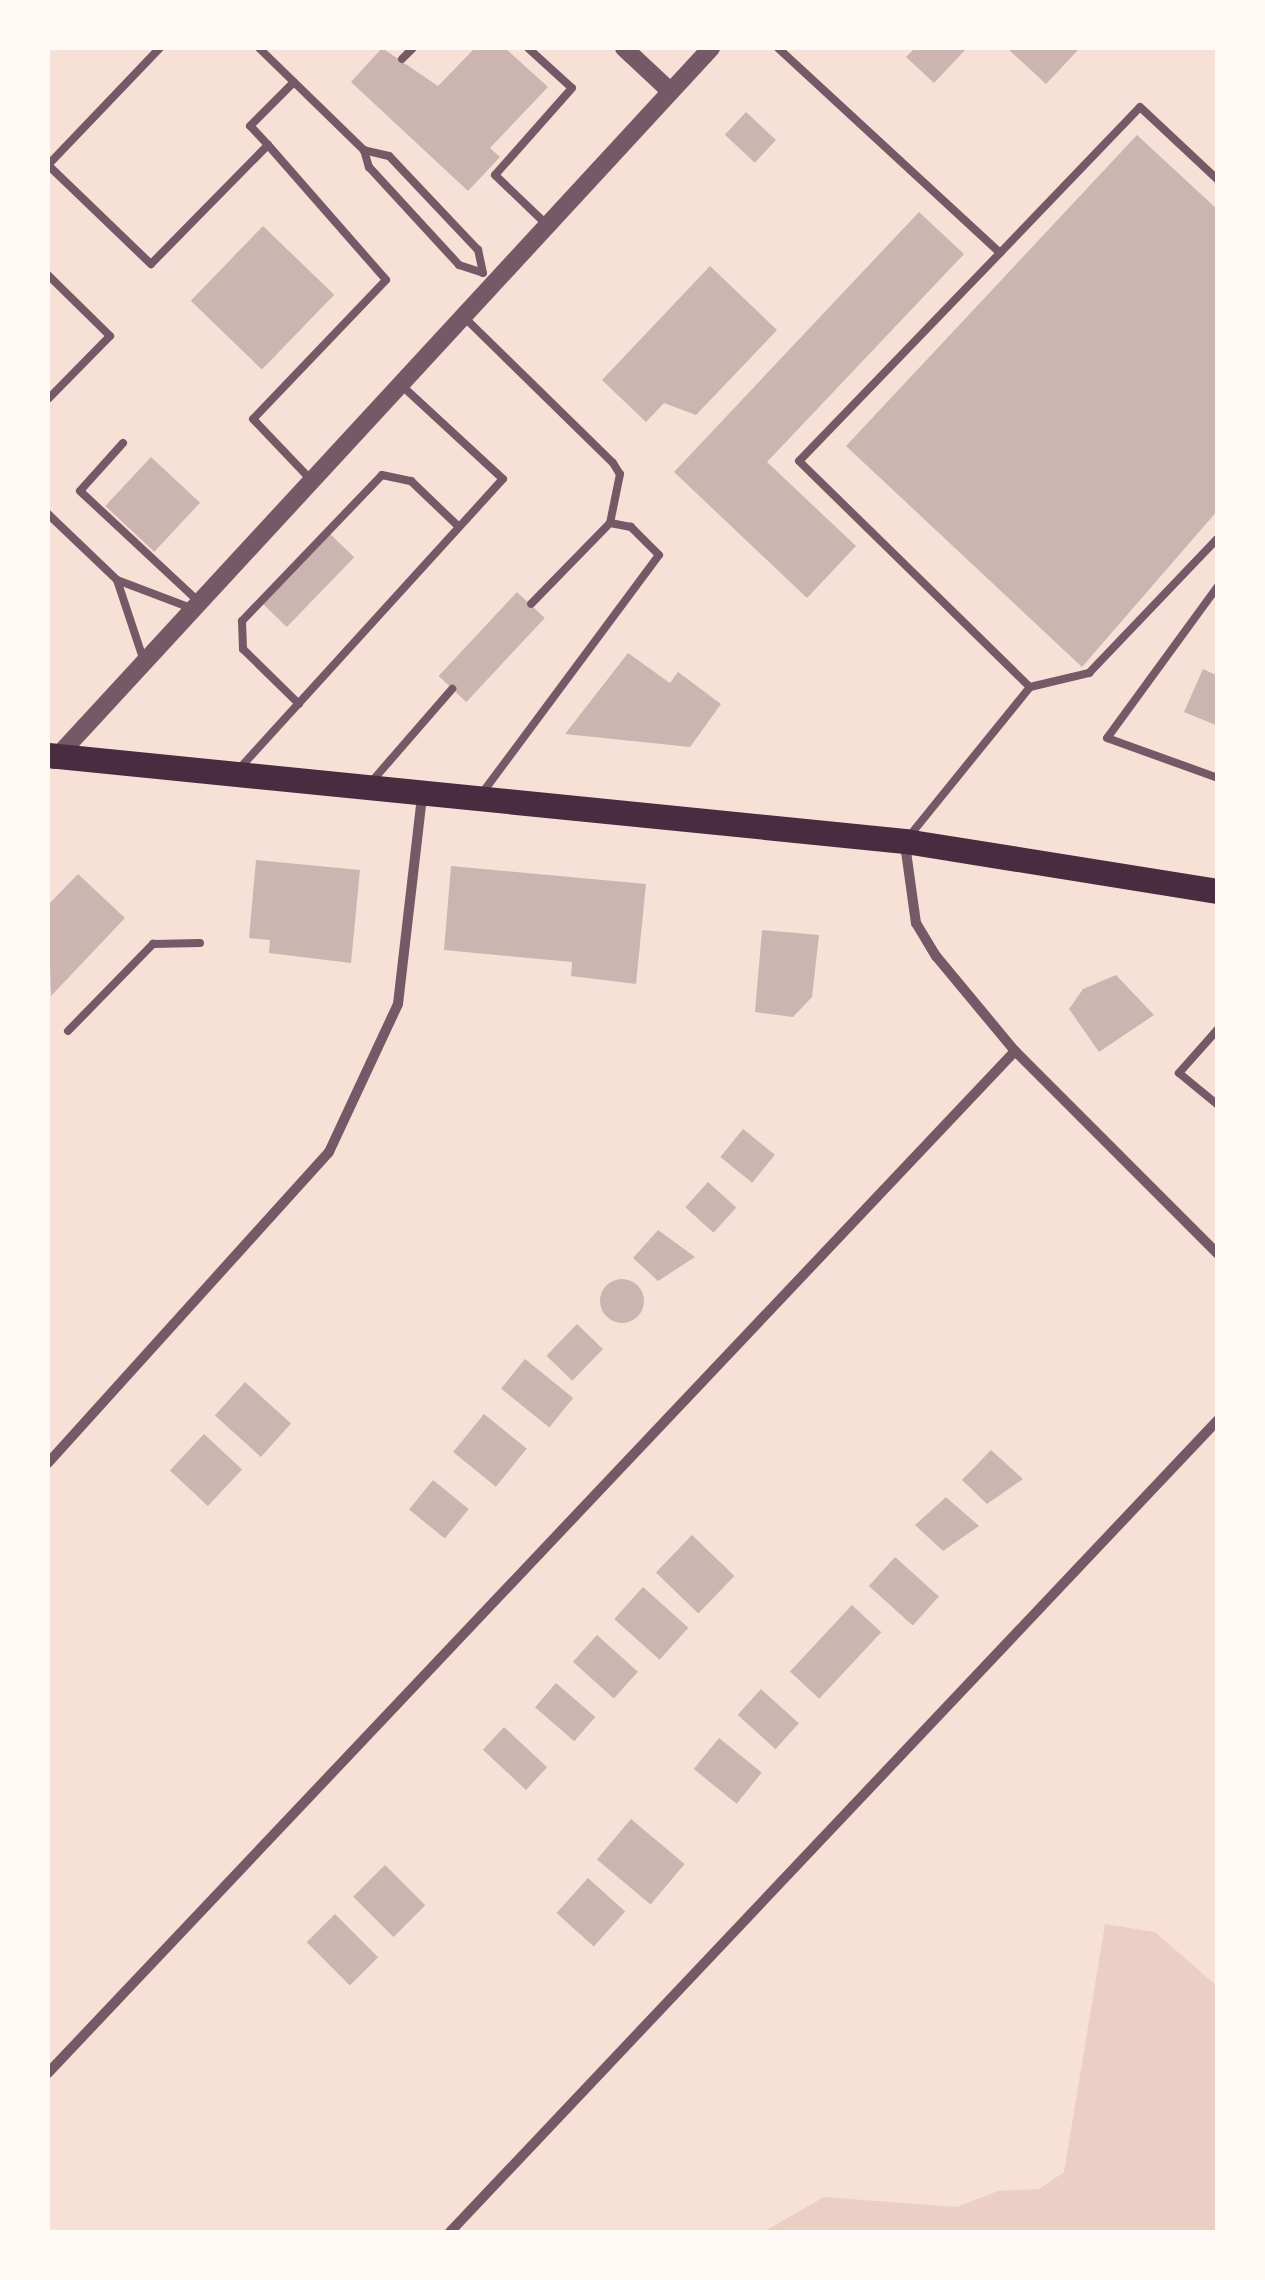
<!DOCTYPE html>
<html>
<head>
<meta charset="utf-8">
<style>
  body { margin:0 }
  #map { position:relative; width:1265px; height:2280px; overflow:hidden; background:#f7e1d7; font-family:Cabin,sans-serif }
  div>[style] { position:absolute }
  .green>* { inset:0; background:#ebcfc5 }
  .building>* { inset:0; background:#ccb4b1; transform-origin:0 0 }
  .round { border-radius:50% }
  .service>* { height:8px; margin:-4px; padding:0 4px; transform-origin:4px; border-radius:4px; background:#755966 }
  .minor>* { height:10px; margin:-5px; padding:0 5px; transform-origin:5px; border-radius:5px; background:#755966 }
  .tertiary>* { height:18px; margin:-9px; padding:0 9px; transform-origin:9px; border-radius:9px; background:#755966 }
  .primary>* { height:25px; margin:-12.5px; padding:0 12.5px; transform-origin:12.5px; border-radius:12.5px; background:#4a2c40 }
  span { translate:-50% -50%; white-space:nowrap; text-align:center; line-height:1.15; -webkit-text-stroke:10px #fffaf5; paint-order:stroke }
  .frame { position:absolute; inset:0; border:50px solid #fffaf5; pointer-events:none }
</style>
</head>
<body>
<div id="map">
  <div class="green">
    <i style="clip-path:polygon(1105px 1924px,1155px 1932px,1217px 1986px,1217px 2232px,763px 2232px,824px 2197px,957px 2207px,998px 2191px,1039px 2189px,1064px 2172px)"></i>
  </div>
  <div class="building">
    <i style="clip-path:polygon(382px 48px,438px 86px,475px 48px,505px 48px,548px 87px,490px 148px,500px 157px,468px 191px,351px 82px)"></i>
    <i style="clip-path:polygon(915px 48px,967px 48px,934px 83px,906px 57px)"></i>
    <i style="clip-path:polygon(1007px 48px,1080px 48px,1046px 84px)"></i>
    <i style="left:746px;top:112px;width:41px;height:31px;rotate:43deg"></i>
    <i style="clip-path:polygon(1137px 135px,1218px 210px,1218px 510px,1082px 667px,846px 446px)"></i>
    <i style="clip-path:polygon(919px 212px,964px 254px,767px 462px,856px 546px,807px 598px,674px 472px)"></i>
    <i style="left:263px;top:226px;width:99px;height:104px;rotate:44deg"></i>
    <i style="clip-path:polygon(710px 266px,777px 330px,696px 415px,664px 403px,646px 422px,602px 380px)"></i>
    <i style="left:151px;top:457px;width:67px;height:67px;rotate:43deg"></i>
    <i style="left:329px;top:533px;width:35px;height:97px;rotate:44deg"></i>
    <i style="left:517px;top:592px;width:38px;height:115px;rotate:43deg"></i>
    <i style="clip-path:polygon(628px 653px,670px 683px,678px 672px,721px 704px,690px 747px,565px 734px)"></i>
    <i style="clip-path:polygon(1203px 669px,1218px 676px,1218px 726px,1184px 712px)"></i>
    <i style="clip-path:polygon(256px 860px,360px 870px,351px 963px,269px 953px,270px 940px,249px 938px)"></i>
    <i style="clip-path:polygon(451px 866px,646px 884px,636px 984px,571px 976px,572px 962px,444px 950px)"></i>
    <i style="clip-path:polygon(78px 874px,125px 918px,51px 996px,48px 905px)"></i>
    <i style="clip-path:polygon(762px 930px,819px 935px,812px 997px,793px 1017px,755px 1012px)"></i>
    <i style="clip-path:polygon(1116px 975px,1154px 1015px,1099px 1052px,1069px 1009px,1083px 989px)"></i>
    <i style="left:743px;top:1129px;width:41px;height:36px;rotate:39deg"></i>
    <i style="left:708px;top:1182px;width:38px;height:34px;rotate:42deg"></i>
    <i style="clip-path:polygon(658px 1230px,695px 1257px,658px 1281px,633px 1258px)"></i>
    <i class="round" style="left:600px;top:1279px;width:44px;height:44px"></i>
    <i style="left:577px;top:1324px;width:36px;height:44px;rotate:44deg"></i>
    <i style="left:525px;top:1359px;width:62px;height:38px;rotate:39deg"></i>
    <i style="left:245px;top:1382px;width:62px;height:45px;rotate:42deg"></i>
    <i style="left:484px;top:1414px;width:55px;height:49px;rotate:39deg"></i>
    <i style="left:204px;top:1434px;width:52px;height:50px;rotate:43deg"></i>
    <i style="clip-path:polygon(991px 1450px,1023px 1479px,987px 1504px,962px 1480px)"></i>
    <i style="left:433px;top:1480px;width:46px;height:38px;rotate:39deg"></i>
    <i style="clip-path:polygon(946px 1497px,979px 1526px,943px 1551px,915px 1525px)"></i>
    <i style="left:692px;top:1535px;width:59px;height:52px;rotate:44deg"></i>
    <i style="left:895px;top:1557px;width:59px;height:39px;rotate:42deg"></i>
    <i style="left:643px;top:1587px;width:61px;height:43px;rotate:42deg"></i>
    <i style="left:852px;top:1605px;width:40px;height:91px;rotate:43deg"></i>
    <i style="left:597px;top:1635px;width:55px;height:36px;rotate:42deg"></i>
    <i style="left:556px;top:1683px;width:52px;height:32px;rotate:41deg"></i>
    <i style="left:761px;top:1689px;width:51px;height:35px;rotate:42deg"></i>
    <i style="left:504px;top:1727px;width:59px;height:31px;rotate:43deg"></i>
    <i style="left:719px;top:1738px;width:55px;height:40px;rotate:39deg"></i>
    <i style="left:631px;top:1819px;width:70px;height:53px;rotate:40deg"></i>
    <i style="left:385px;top:1865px;width:57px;height:45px;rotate:45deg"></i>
    <i style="left:588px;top:1878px;width:50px;height:47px;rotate:42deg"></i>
    <i style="left:335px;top:1914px;width:61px;height:40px;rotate:45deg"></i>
  </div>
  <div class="service">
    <i style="left:259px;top:48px;width:146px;rotate:44.2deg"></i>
    <i style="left:364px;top:150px;width:18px;rotate:74deg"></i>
    <i style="left:369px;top:167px;width:133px;rotate:47.4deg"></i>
    <i style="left:459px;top:265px;width:25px;rotate:18deg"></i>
    <i style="left:483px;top:273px;width:24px;rotate:-102deg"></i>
    <i style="left:478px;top:250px;width:129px;rotate:-133.4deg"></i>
    <i style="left:389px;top:156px;width:26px;rotate:-167deg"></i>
    <i style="left:528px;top:48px;width:59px;rotate:42.3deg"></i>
    <i style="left:572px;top:88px;width:116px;rotate:131.5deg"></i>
    <i style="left:495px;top:175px;width:69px;rotate:43.8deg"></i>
    <i style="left:778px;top:48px;width:302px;rotate:42.7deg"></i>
    <i style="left:1000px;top:253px;width:289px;rotate:134deg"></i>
    <i style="left:799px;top:461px;width:323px;rotate:44.4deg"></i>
    <i style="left:1030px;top:687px;width:191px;rotate:129deg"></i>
    <i style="left:402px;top:59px;width:16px;rotate:-45deg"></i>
    <i style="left:268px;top:145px;width:26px;rotate:-133deg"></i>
    <i style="left:250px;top:126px;width:62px;rotate:-45deg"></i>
    <i style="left:48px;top:165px;width:143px;rotate:43.9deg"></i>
    <i style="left:151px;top:264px;width:167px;rotate:-45.5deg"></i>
    <i style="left:268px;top:145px;width:179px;rotate:48.8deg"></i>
    <i style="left:386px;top:280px;width:192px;rotate:133.7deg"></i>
    <i style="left:253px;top:419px;width:84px;rotate:46.4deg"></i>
    <i style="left:48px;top:165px;width:162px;rotate:-46.3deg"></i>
    <i style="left:1000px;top:253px;width:202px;rotate:-46.2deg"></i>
    <i style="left:1140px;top:107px;width:107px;rotate:43.1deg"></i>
    <i style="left:48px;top:275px;width:87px;rotate:44.5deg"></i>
    <i style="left:110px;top:336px;width:88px;rotate:134.5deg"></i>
    <i style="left:465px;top:318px;width:207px;rotate:44.4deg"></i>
    <i style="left:613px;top:463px;width:13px;rotate:58deg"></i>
    <i style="left:620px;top:474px;width:50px;rotate:101.5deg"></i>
    <i style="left:123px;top:443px;width:64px;rotate:131.9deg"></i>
    <i style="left:80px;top:491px;width:163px;rotate:43deg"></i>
    <i style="left:48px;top:514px;width:95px;rotate:43.7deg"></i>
    <i style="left:117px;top:580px;width:79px;rotate:20.7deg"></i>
    <i style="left:117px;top:580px;width:85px;rotate:71.6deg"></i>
    <i style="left:1218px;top:586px;width:188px;rotate:126.1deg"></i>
    <i style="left:1107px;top:738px;width:118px;rotate:19.8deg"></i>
    <i style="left:1030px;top:687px;width:61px;rotate:-13.3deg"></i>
    <i style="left:1089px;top:673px;width:187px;rotate:-46.3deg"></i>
    <i style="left:299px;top:704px;width:78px;rotate:-135.5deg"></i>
    <i style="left:243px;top:649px;width:28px;rotate:-92deg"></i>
    <i style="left:242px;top:621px;width:202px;rotate:-46.2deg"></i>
    <i style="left:382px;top:475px;width:30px;rotate:12deg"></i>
    <i style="left:411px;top:481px;width:66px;rotate:43.8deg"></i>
    <i style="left:239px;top:769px;width:392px;rotate:-47.7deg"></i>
    <i style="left:503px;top:479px;width:139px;rotate:-137.3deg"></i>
    <i style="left:373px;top:780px;width:121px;rotate:-49deg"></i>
    <i style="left:483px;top:792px;width:295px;rotate:-53.4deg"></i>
    <i style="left:659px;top:555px;width:40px;rotate:-135deg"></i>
    <i style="left:631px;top:527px;width:21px;rotate:-169deg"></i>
    <i style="left:610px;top:523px;width:113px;rotate:134.3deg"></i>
    <i style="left:1218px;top:1029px;width:59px;rotate:131.6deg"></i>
    <i style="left:1179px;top:1073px;width:50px;rotate:39.4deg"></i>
    <i style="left:68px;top:1031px;width:122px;rotate:-45.7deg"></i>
    <i style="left:153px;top:944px;width:47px;rotate:-1.2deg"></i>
  </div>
  <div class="minor">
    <i style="left:905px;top:844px;width:80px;rotate:82.1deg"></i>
    <i style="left:916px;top:923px;width:39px;rotate:59deg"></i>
    <i style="left:936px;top:956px;width:124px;rotate:50.3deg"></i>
    <i style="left:1015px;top:1051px;width:287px;rotate:45deg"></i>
    <i style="left:48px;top:1463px;width:419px;rotate:-47.9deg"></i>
    <i style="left:329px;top:1152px;width:163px;rotate:-65deg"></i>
    <i style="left:398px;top:1004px;width:207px;rotate:-83.4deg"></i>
    <i style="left:48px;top:2073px;width:1407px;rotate:-46.58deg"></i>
    <i style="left:450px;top:2232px;width:1118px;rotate:-46.6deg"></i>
  </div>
  <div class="tertiary">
    <i style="left:624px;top:48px;width:63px;rotate:43.1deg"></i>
    <i style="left:54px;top:760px;width:969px;rotate:-47.3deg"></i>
  </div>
  <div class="primary">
    <i style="left:48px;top:755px;width:861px;rotate:5.73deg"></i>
    <i style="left:905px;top:841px;width:317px;rotate:9.1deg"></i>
  </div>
  <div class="frame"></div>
</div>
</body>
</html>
